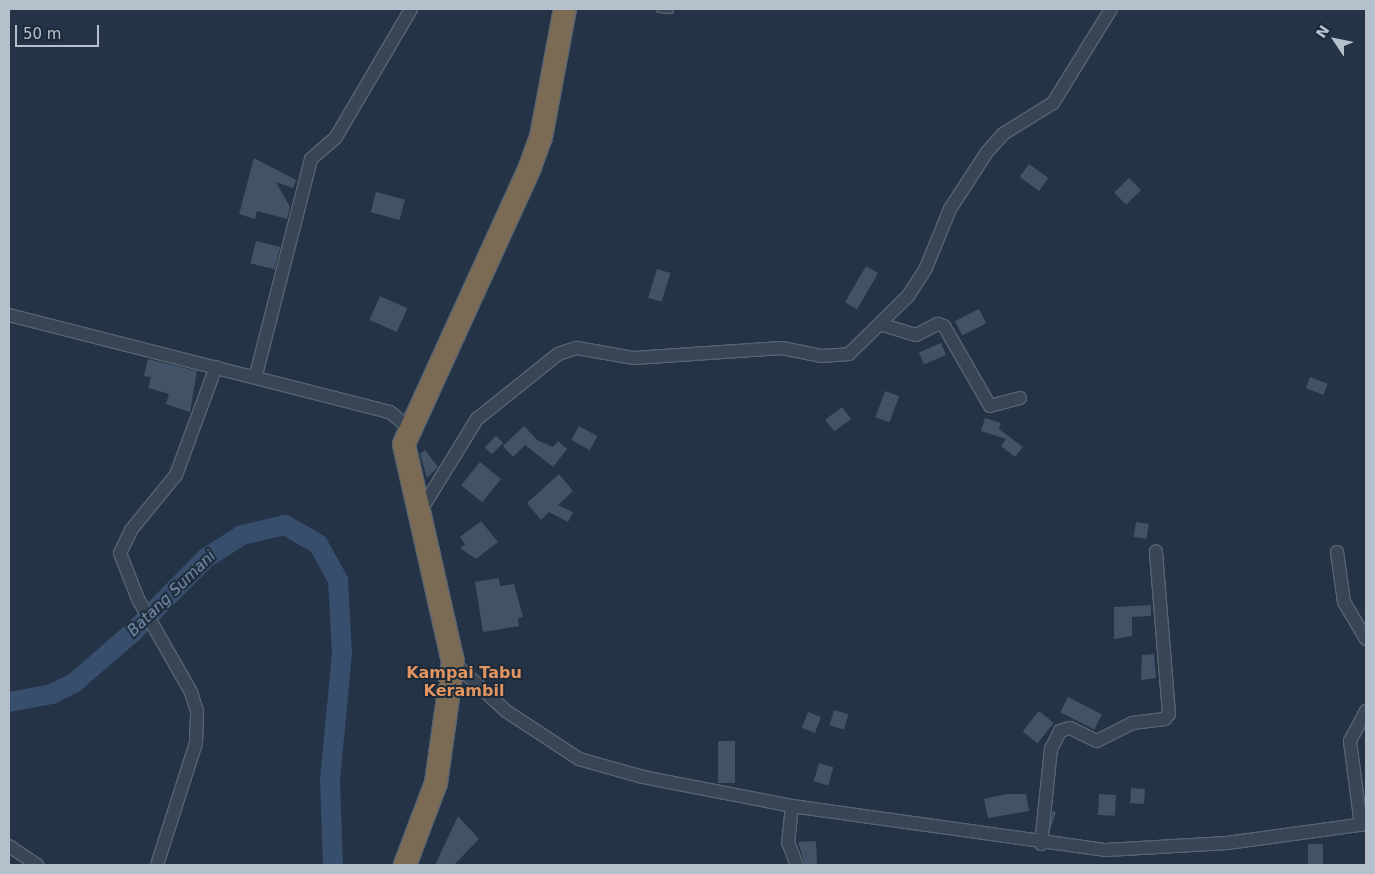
<!DOCTYPE html>
<html>
<head>
<meta charset="utf-8">
<style>
  body { margin:0 }
  #map { position:relative; width:1375px; height:874px; overflow:hidden; background:#243345; font-family:"DejaVu Sans",sans-serif }
  div>[style] { position:absolute }
  .river>* { height:20px; margin:-10px; padding:0 10px; transform-origin:10px; border-radius:10px; background:#374e6d }
  .building>* { inset:0; background:#435367; transform-origin:0 0 }
  .roads { filter:drop-shadow(1px 0 #576371) drop-shadow(-1px 0 #576371) drop-shadow(0 1px #576371) drop-shadow(0 -1px #576371) }
  .lane>* { height:6px; margin:-3px; padding:0 3px; transform-origin:3px; border-radius:3px; background:#394554 }
  .street>* { height:12px; margin:-6px; padding:0 6px; transform-origin:6px; border-radius:6px; background:#394554 }
  .highway>* { height:22px; margin:-11px; padding:0 11px; transform-origin:11px; border-radius:11px; background:#7b6b55 }
  span { translate:-50% -50%; white-space:nowrap; text-align:center; line-height:1.15; -webkit-text-stroke:4px #1d2a39; paint-order:stroke }
  .water-label { font-size:15px; color:#7c96b7; font-style:italic }
  .quarter-label { font-size:16px; color:#e0945f; font-weight:700 }
  .frame { position:absolute; inset:0; border:10px solid #b6c0cd; pointer-events:none }
  .north { position:absolute; left:1310px; top:15px; width:50px; height:50px; -webkit-text-stroke:4px #1d2a39; paint-order:stroke; rotate:304deg; font-size:14px; font-weight:700; line-height:20px; text-align:center; color:#b6c0cd }
  .north::after { content:''; display:block; margin:auto; width:18px; height:22px; background:#b6c0cd; clip-path:polygon(50% 0,100% 100%,50% 72%,0 100%) }
  .scale { position:absolute; left:15px; top:25px; width:84px; height:22px; box-sizing:border-box; border:2px solid #b6c0cd; border-top:0; padding-left:6px; font-size:15px; line-height:18px; white-space:nowrap; color:#b6c0cd; -webkit-text-stroke:4px #1d2a39; paint-order:stroke }
</style>
</head>
<body>
<div id="map">
  <div class="river">
    <i style="left:9px;top:702px;width:44px;rotate:-10.5deg"></i>
    <i style="left:52px;top:694px;width:25px;rotate:-27deg"></i>
    <i style="left:74px;top:683px;width:77px;rotate:-40.8deg"></i>
    <i style="left:132px;top:633px;width:105px;rotate:-45.4deg"></i>
    <i style="left:206px;top:558px;width:43px;rotate:-32.6deg"></i>
    <i style="left:242px;top:535px;width:44px;rotate:-13.1deg"></i>
    <i style="left:285px;top:525px;width:38px;rotate:30deg"></i>
    <i style="left:318px;top:544px;width:41px;rotate:60.9deg"></i>
    <i style="left:338px;top:580px;width:73px;rotate:86.9deg"></i>
    <i style="left:342px;top:653px;width:128px;rotate:95.4deg"></i>
    <i style="left:330px;top:780px;width:85px;rotate:88deg"></i>
  </div>
  <div class="building">
    <i style="clip-path:polygon(254px 158px,296px 180px,293px 188px,276px 182px,290px 207px,287px 219px,257px 211px,255px 219px,239px 214px)"></i>
    <i style="left:1029px;top:164px;width:24px;height:16px;rotate:36deg"></i>
    <i style="left:1129px;top:178px;width:17px;height:21px;rotate:45deg"></i>
    <i style="left:376px;top:192px;width:30px;height:21px;rotate:15deg"></i>
    <i style="left:256px;top:241px;width:25px;height:23px;rotate:14deg"></i>
    <i style="left:866px;top:266px;width:14px;height:42px;rotate:30deg"></i>
    <i style="left:657px;top:269px;width:14px;height:30px;rotate:17deg"></i>
    <i style="left:380px;top:296px;width:30px;height:26px;rotate:24deg"></i>
    <i style="left:979px;top:309px;width:16px;height:27px;rotate:63deg"></i>
    <i style="left:941px;top:343px;width:13px;height:24px;rotate:67deg"></i>
    <i style="clip-path:polygon(148px 359px,197px 371px,190px 412px,166px 404px,169px 394px,148px 388px,151px 377px,144px 376px)"></i>
    <i style="left:1310px;top:377px;width:19px;height:12px;rotate:21deg"></i>
    <i style="left:885px;top:391px;width:15px;height:28px;rotate:20deg"></i>
    <i style="left:842px;top:407px;width:15px;height:21px;rotate:53deg"></i>
    <i style="clip-path:polygon(985px 418px,1001px 423px,999px 429px,1023px 447px,1015px 457px,1001px 446px,1006px 439px,981px 431px)"></i>
    <i style="clip-path:polygon(524px 426px,537px 440px,553px 447px,558px 441px,567px 449px,553px 467px,525px 445px,513px 457px,503px 446px)"></i>
    <i style="left:579px;top:426px;width:21px;height:16px;rotate:29deg"></i>
    <i style="left:496px;top:436px;width:10px;height:16px;rotate:45deg"></i>
    <i style="clip-path:polygon(425px 450px,438px 467px,427px 478px,420px 454px)"></i>
    <i style="left:480px;top:462px;width:27px;height:30px;rotate:39deg"></i>
    <i style="clip-path:polygon(559px 474px,573px 491px,558px 505px,573px 512px,568px 522px,549px 512px,541px 520px,527px 503px)"></i>
    <i style="clip-path:polygon(481px 521px,498px 542px,476px 559px,460px 548px,465px 544px,460px 537px)"></i>
    <i style="left:1136px;top:522px;width:13px;height:15px;rotate:9deg"></i>
    <i style="clip-path:polygon(499px 578px,500px 586px,514px 584px,523px 617px,518px 618px,519px 626px,483px 632px,475px 582px)"></i>
    <i style="clip-path:polygon(1151px 605px,1151px 616px,1132px 617px,1132px 636px,1114px 639px,1114px 607px)"></i>
    <i style="clip-path:polygon(1154px 654px,1156px 678px,1141px 680px,1142px 655px)"></i>
    <i style="left:1068px;top:697px;width:38px;height:17px;rotate:27deg"></i>
    <i style="left:834px;top:710px;width:15px;height:16px;rotate:16deg"></i>
    <i style="left:1039px;top:711px;width:19px;height:26px;rotate:39deg"></i>
    <i style="left:808px;top:712px;width:14px;height:17px;rotate:21deg"></i>
    <i style="left:718px;top:741px;width:17px;height:42px"></i>
    <i style="left:819px;top:763px;width:15px;height:19px;rotate:16deg"></i>
    <i style="left:1131px;top:788px;width:14px;height:15px;rotate:4deg"></i>
    <i style="clip-path:polygon(1006px 794px,1026px 794px,1029px 811px,988px 818px,984px 799px)"></i>
    <i style="left:1099px;top:794px;width:17px;height:21px;rotate:3deg"></i>
    <i style="left:1053px;top:811px;width:3px;height:21px;rotate:18deg"></i>
    <i style="clip-path:polygon(458px 816px,479px 839px,454px 865px,435px 865px)"></i>
    <i style="clip-path:polygon(816px 841px,817px 865px,805px 865px,798px 842px)"></i>
    <i style="left:1308px;top:844px;width:15px;height:20px"></i>
  </div>
  <div class="roads">
    <div class="lane">
      <i style="left:660px;top:9px;width:10px;rotate:6deg"></i>
    </div>
    <div class="street">
      <i style="left:9px;top:315px;width:393px;rotate:14.3deg"></i>
      <i style="left:390px;top:412px;width:25px;rotate:40deg"></i>
      <i style="left:883px;top:325px;width:34px;rotate:17deg"></i>
      <i style="left:916px;top:335px;width:25px;rotate:-27deg"></i>
      <i style="left:938px;top:324px;width:6px;rotate:18deg"></i>
      <i style="left:944px;top:326px;width:92px;rotate:60.1deg"></i>
      <i style="left:990px;top:406px;width:31px;rotate:-15deg"></i>
      <i style="left:256px;top:375px;width:223px;rotate:-75.7deg"></i>
      <i style="left:311px;top:159px;width:33px;rotate:-41deg"></i>
      <i style="left:336px;top:137px;width:148px;rotate:-59.6deg"></i>
      <i style="left:421px;top:510px;width:107px;rotate:-58.4deg"></i>
      <i style="left:477px;top:419px;width:104px;rotate:-38.7deg"></i>
      <i style="left:558px;top:354px;width:20px;rotate:-18deg"></i>
      <i style="left:577px;top:348px;width:58px;rotate:10deg"></i>
      <i style="left:634px;top:358px;width:148px;rotate:-3.9deg"></i>
      <i style="left:782px;top:348px;width:41px;rotate:11.3deg"></i>
      <i style="left:822px;top:356px;width:27px;rotate:-4deg"></i>
      <i style="left:849px;top:354px;width:83px;rotate:-44.5deg"></i>
      <i style="left:908px;top:296px;width:33px;rotate:-57deg"></i>
      <i style="left:926px;top:268px;width:64px;rotate:-67.9deg"></i>
      <i style="left:950px;top:209px;width:68px;rotate:-57deg"></i>
      <i style="left:987px;top:152px;width:24px;rotate:-48deg"></i>
      <i style="left:1003px;top:134px;width:59px;rotate:-31.8deg"></i>
      <i style="left:1053px;top:103px;width:110px;rotate:-58.3deg"></i>
      <i style="left:1337px;top:552px;width:50px;rotate:82deg"></i>
      <i style="left:1344px;top:602px;width:43px;rotate:59.3deg"></i>
      <i style="left:453px;top:662px;width:72px;rotate:42.8deg"></i>
      <i style="left:506px;top:711px;width:87px;rotate:33.3deg"></i>
      <i style="left:579px;top:759px;width:66px;rotate:15.7deg"></i>
      <i style="left:643px;top:777px;width:152px;rotate:11deg"></i>
      <i style="left:792px;top:806px;width:317px;rotate:8deg"></i>
      <i style="left:1106px;top:850px;width:121px;rotate:-3.3deg"></i>
      <i style="left:1227px;top:843px;width:140px;rotate:-7.8deg"></i>
      <i style="left:792px;top:806px;width:36px;rotate:96deg"></i>
      <i style="left:788px;top:842px;width:25px;rotate:69deg"></i>
      <i style="left:1361px;top:825px;width:85px;rotate:-97.5deg"></i>
      <i style="left:1350px;top:741px;width:34px;rotate:-62deg"></i>
      <i style="left:1041px;top:844px;width:96px;rotate:-84deg"></i>
      <i style="left:1051px;top:749px;width:20px;rotate:-63deg"></i>
      <i style="left:1060px;top:731px;width:10px;rotate:-17deg"></i>
      <i style="left:1070px;top:728px;width:30px;rotate:26deg"></i>
      <i style="left:1097px;top:741px;width:39px;rotate:-27deg"></i>
      <i style="left:1132px;top:723px;width:33px;rotate:-7deg"></i>
      <i style="left:1165px;top:719px;width:6px;rotate:-51deg"></i>
      <i style="left:1169px;top:714px;width:163px;rotate:-94.6deg"></i>
      <i style="left:9px;top:846px;width:34px;rotate:34deg"></i>
      <i style="left:157px;top:865px;width:128px;rotate:-72.3deg"></i>
      <i style="left:196px;top:743px;width:32px;rotate:-88deg"></i>
      <i style="left:197px;top:711px;width:20px;rotate:-108deg"></i>
      <i style="left:191px;top:692px;width:107px;rotate:-119.7deg"></i>
      <i style="left:138px;top:599px;width:49px;rotate:-111.4deg"></i>
      <i style="left:120px;top:553px;width:25px;rotate:-64deg"></i>
      <i style="left:131px;top:530px;width:71px;rotate:-50.7deg"></i>
      <i style="left:176px;top:475px;width:115px;rotate:-69.7deg"></i>
    </div>
    <div class="highway">
      <i style="left:405px;top:865px;width:88px;rotate:-69.3deg"></i>
      <i style="left:436px;top:783px;width:122px;rotate:-82deg"></i>
      <i style="left:453px;top:662px;width:223px;rotate:-102.7deg"></i>
      <i style="left:404px;top:444px;width:304px;rotate:-65.5deg"></i>
      <i style="left:530px;top:167px;width:32px;rotate:-70deg"></i>
      <i style="left:541px;top:137px;width:130px;rotate:-79.4deg"></i>
    </div>
  </div>
  <div class="water-label">
    <span style="left:172px;top:594px;rotate:-44deg">Batang Sumani</span>
  </div>
  <div class="quarter-label">
    <span style="left:464px;top:682px">Kampai Tabu<br>Kerambil</span>
  </div>
  <div class="frame"></div>
  <div class="north">N</div>
  <div class="scale">50 m</div>
</div>
</body>
</html>
